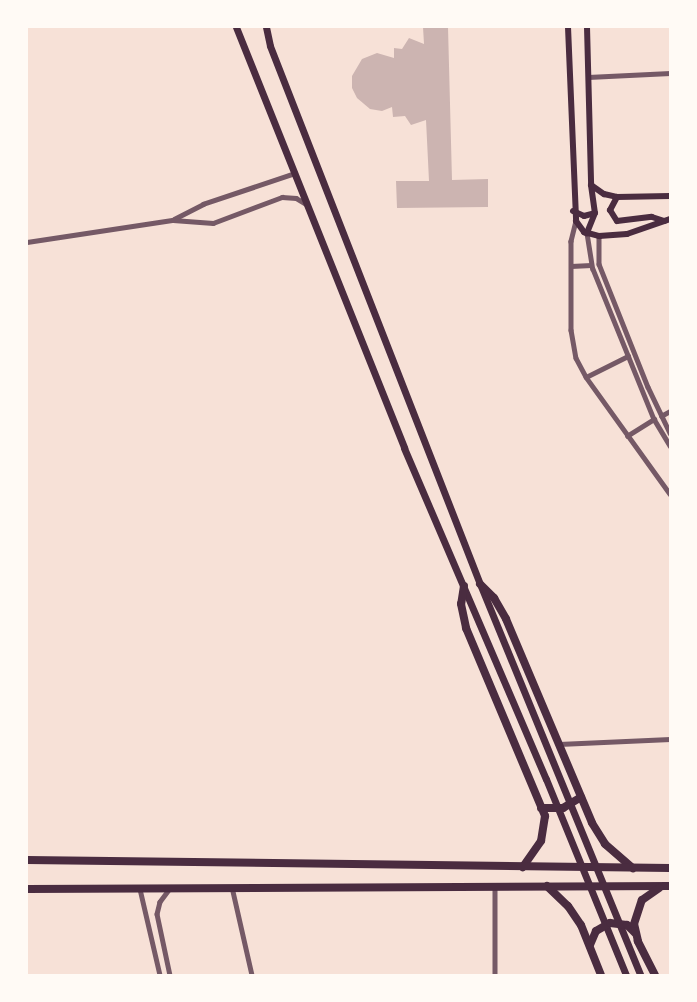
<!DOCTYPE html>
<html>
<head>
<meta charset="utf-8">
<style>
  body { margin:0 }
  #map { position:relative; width:697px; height:1002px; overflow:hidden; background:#f7e1d7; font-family:"Golos Text",sans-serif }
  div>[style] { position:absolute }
  .building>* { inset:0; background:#ccb4b1 }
  .minor>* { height:4.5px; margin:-2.25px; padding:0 2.25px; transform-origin:2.25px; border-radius:2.25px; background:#755966 }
  .secondary>* { height:6px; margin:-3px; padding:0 3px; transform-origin:3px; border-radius:3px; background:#4a2c40 }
  .primary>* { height:7px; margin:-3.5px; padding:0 3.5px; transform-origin:3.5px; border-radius:3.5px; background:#4a2c40 }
  .trunk>* { height:8px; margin:-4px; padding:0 4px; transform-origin:4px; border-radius:4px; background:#4a2c40 }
  span { translate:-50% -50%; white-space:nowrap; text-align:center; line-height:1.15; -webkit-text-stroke:6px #fffaf5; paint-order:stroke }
  .frame { position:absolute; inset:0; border:28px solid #fffaf5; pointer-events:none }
</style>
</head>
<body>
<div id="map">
  <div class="building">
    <i style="clip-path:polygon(423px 27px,448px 27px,452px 180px,488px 179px,488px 207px,397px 208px,396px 181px,429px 181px,426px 120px,411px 125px,405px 116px,393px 117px,392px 107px,382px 111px,370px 109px,357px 98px,352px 88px,352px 76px,362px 59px,377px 53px,394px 58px,394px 48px,402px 49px,409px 38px,424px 44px)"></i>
  </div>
  <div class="minor">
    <i style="left:588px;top:77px;width:82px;rotate:-2.8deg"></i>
    <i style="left:174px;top:219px;width:33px;rotate:-27deg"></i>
    <i style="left:203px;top:204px;width:97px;rotate:-18.6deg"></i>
    <i style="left:576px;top:221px;width:21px;rotate:104deg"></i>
    <i style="left:571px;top:241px;width:89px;rotate:90deg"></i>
    <i style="left:571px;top:330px;width:28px;rotate:80deg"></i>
    <i style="left:576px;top:358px;width:21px;rotate:62deg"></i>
    <i style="left:586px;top:377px;width:144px;rotate:54.3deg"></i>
    <i style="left:587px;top:233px;width:36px;rotate:81deg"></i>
    <i style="left:593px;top:269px;width:162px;rotate:67.9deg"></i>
    <i style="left:654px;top:419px;width:31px;rotate:59deg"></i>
    <i style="left:599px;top:236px;width:28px;rotate:90deg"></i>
    <i style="left:599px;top:264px;width:132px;rotate:68.3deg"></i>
    <i style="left:648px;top:387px;width:51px;rotate:64.4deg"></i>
    <i style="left:27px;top:242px;width:148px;rotate:-8.6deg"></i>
    <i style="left:173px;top:220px;width:40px;rotate:4.3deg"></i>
    <i style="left:213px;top:223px;width:74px;rotate:-20.6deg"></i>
    <i style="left:282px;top:197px;width:14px;rotate:4deg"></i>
    <i style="left:296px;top:198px;width:12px;rotate:31deg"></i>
    <i style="left:571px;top:266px;width:20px;rotate:-3deg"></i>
    <i style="left:586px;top:377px;width:47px;rotate:-26.6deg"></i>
    <i style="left:661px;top:416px;width:10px;rotate:-29deg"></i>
    <i style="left:627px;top:436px;width:32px;rotate:-32deg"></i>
    <i style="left:559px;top:744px;width:111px;rotate:-2.6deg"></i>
    <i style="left:495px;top:886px;width:89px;rotate:90deg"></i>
    <i style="left:232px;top:887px;width:90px;rotate:77.2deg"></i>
    <i style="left:140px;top:889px;width:88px;rotate:76.9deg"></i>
    <i style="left:169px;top:890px;width:15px;rotate:127deg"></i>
    <i style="left:160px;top:902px;width:12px;rotate:104deg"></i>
    <i style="left:157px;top:914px;width:62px;rotate:78deg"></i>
  </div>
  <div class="secondary">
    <i style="left:568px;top:27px;width:194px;rotate:87.6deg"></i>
    <i style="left:576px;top:221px;width:14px;rotate:54deg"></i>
    <i style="left:584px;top:232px;width:16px;rotate:15deg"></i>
    <i style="left:599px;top:236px;width:28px;rotate:-4deg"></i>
    <i style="left:627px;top:234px;width:46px;rotate:-19.2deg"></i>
    <i style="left:587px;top:27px;width:158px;rotate:88.5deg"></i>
    <i style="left:591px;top:185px;width:28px;rotate:82deg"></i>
    <i style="left:595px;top:213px;width:22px;rotate:112deg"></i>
    <i style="left:591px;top:185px;width:16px;rotate:35deg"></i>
    <i style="left:604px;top:194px;width:13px;rotate:13deg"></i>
    <i style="left:617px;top:197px;width:53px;rotate:-1.1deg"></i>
    <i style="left:617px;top:197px;width:15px;rotate:118deg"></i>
    <i style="left:610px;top:210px;width:13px;rotate:58deg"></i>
    <i style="left:617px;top:221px;width:35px;rotate:-7deg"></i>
    <i style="left:652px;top:217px;width:13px;rotate:18deg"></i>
    <i style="left:573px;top:211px;width:12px;rotate:24deg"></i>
    <i style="left:584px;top:216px;width:11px;rotate:-15deg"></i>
  </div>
  <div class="primary">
    <i style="left:236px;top:27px;width:453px;rotate:68.2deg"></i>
    <i style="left:404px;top:448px;width:360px;rotate:66.8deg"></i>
    <i style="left:546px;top:779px;width:212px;rotate:67.8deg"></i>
    <i style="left:266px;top:27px;width:19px;rotate:78deg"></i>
    <i style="left:270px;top:46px;width:578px;rotate:68.68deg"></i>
    <i style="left:480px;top:584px;width:422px;rotate:67.7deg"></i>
  </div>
  <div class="trunk">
    <i style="left:480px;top:584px;width:20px;rotate:45deg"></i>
    <i style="left:494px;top:598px;width:24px;rotate:60deg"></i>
    <i style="left:506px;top:619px;width:221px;rotate:67.1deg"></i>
    <i style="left:592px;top:823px;width:25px;rotate:58deg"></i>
    <i style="left:605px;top:844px;width:37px;rotate:41deg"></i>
    <i style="left:464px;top:586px;width:18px;rotate:99deg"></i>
    <i style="left:461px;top:604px;width:25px;rotate:78deg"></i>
    <i style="left:466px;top:628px;width:204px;rotate:67.2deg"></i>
    <i style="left:545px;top:816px;width:25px;rotate:99deg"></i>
    <i style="left:541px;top:841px;width:32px;rotate:125deg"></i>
    <i style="left:541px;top:808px;width:22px"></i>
    <i style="left:563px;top:808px;width:21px;rotate:-31deg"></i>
    <i style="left:27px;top:860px;width:643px;rotate:0.71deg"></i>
    <i style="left:547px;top:886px;width:29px;rotate:44deg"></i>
    <i style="left:568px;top:906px;width:23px;rotate:56deg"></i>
    <i style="left:581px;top:925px;width:54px;rotate:68.2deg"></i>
    <i style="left:27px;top:889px;width:643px;rotate:-0.27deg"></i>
    <i style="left:590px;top:945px;width:15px;rotate:-67deg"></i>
    <i style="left:596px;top:931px;width:16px;rotate:-30deg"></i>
    <i style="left:610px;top:923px;width:17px;rotate:7deg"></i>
    <i style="left:627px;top:925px;width:11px;rotate:45deg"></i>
    <i style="left:655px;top:975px;width:38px;rotate:-117deg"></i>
    <i style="left:638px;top:941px;width:17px;rotate:-103deg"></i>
    <i style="left:634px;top:924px;width:25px;rotate:-72deg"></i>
    <i style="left:642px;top:900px;width:21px;rotate:-35deg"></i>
  </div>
  <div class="frame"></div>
</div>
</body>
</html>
